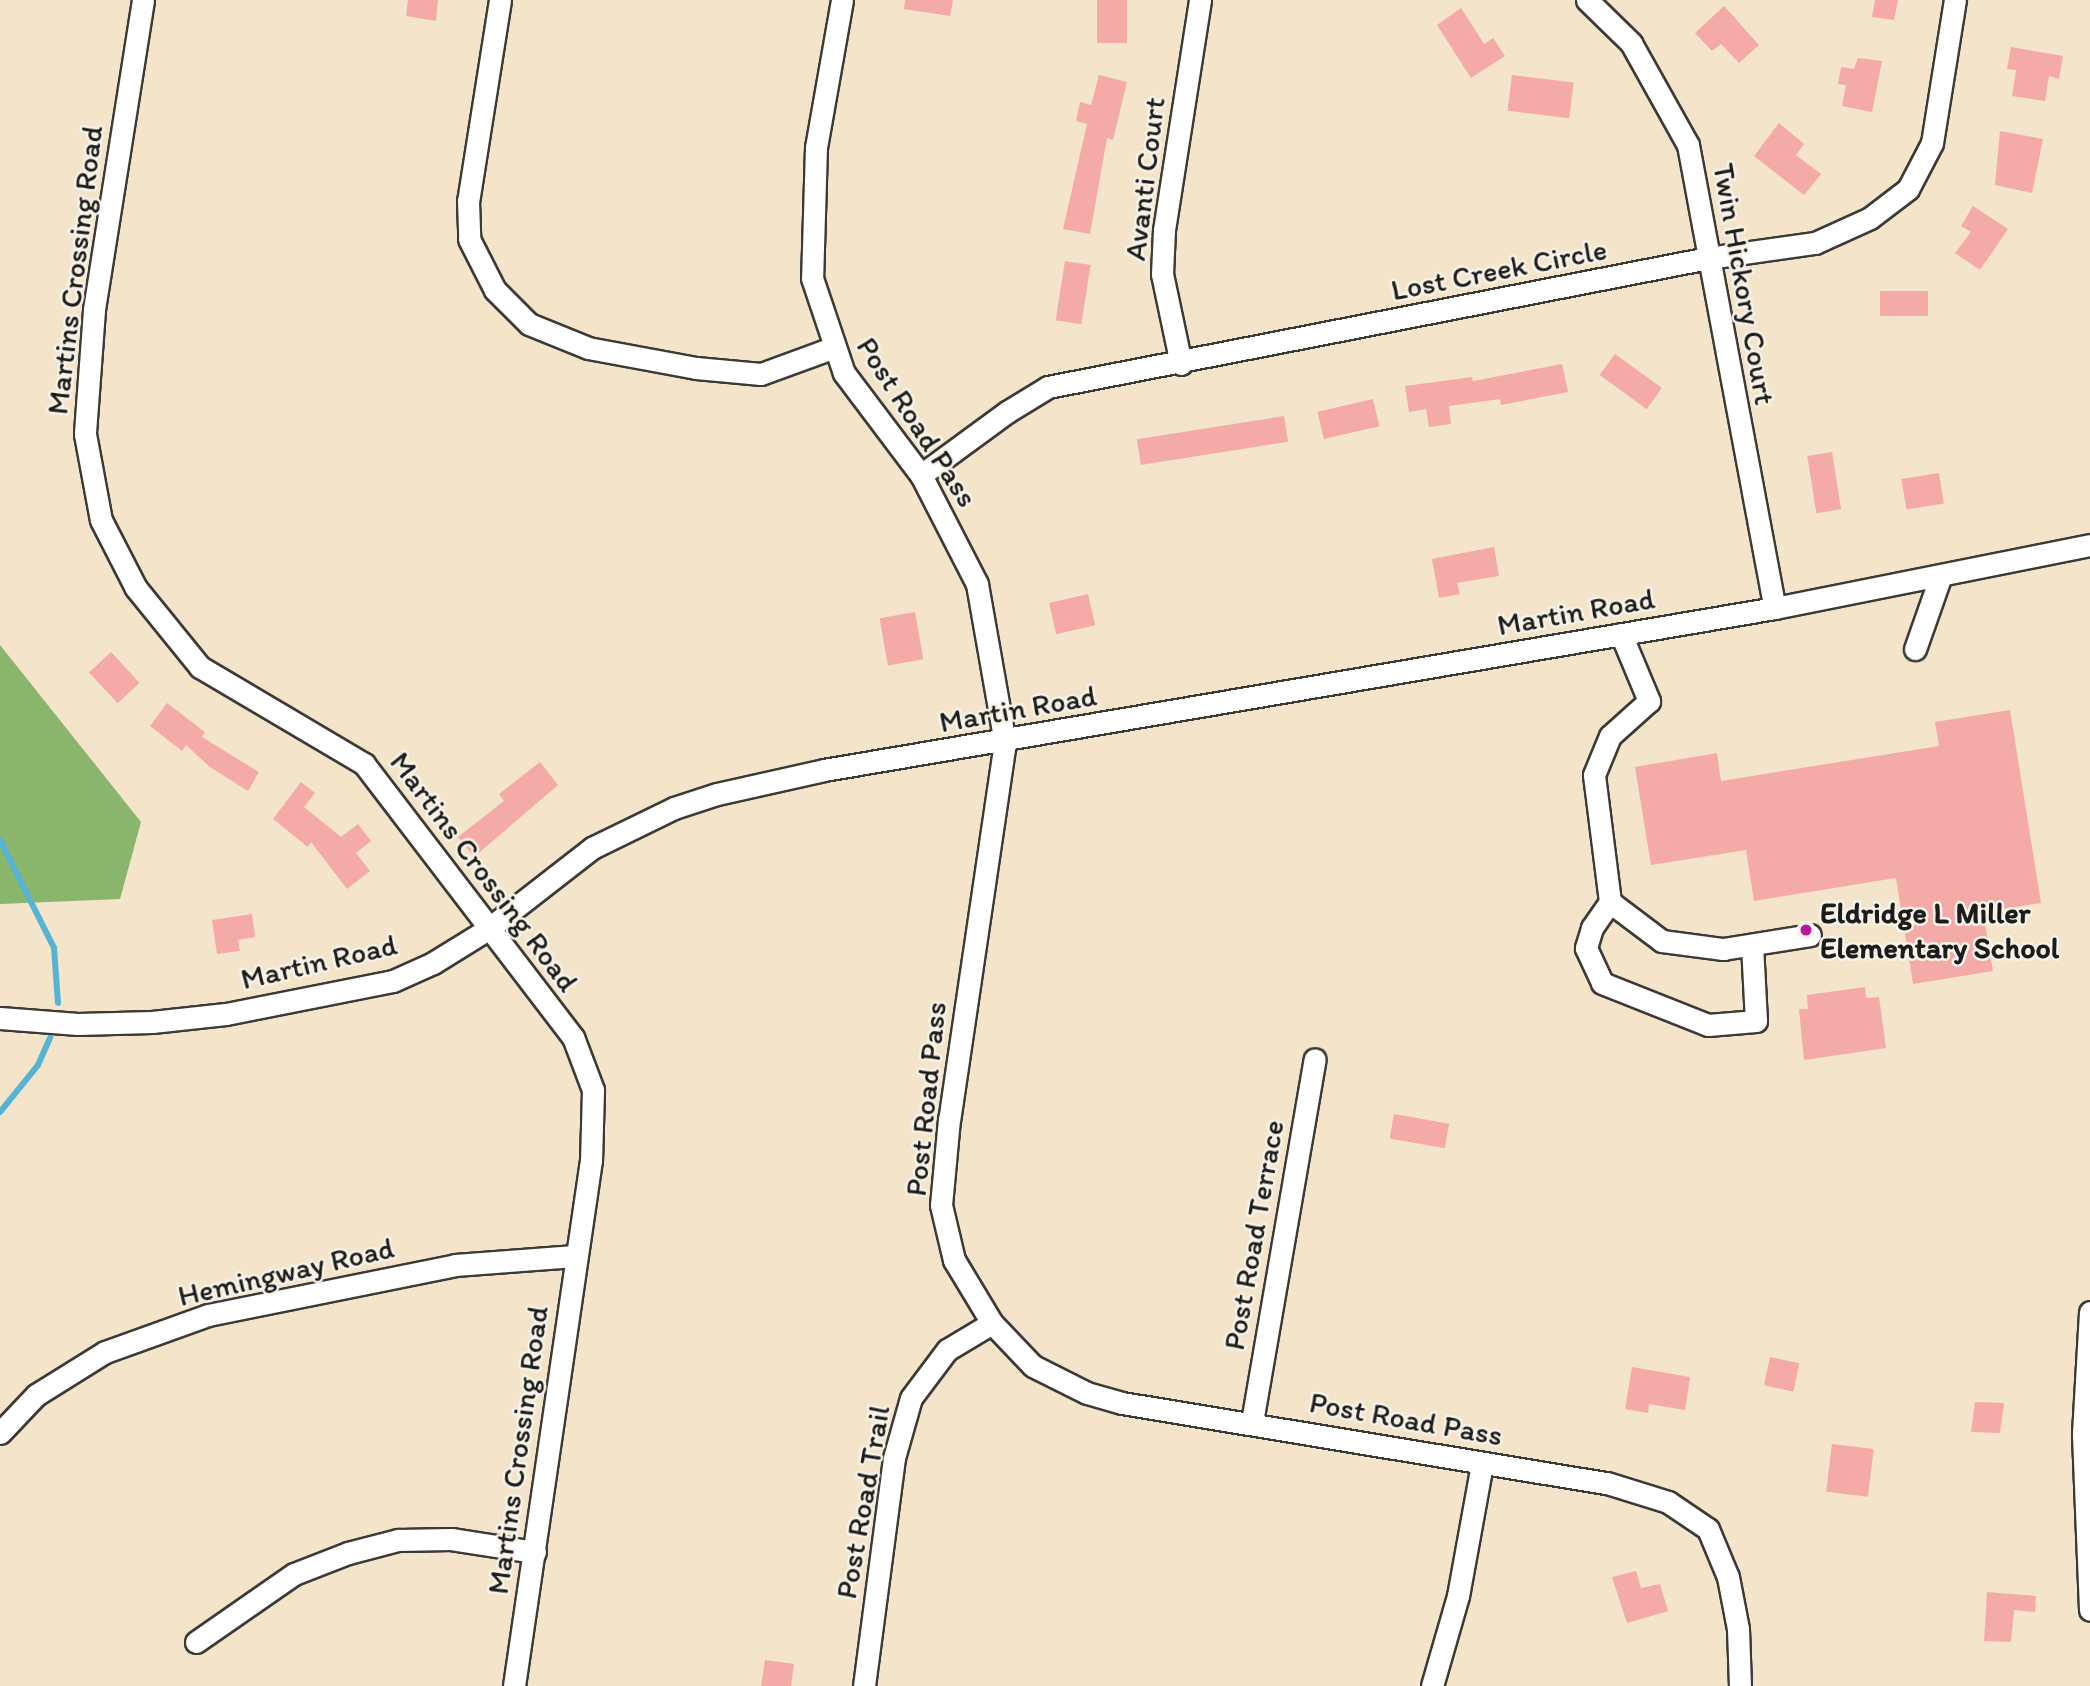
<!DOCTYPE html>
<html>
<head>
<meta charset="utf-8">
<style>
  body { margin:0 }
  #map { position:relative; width:2090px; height:1686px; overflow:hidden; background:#f3e4ca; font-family:Itim,sans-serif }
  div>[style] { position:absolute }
  .forest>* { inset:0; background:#89b56d }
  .stream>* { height:6px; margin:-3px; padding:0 3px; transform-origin:3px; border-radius:3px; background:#56b3d4 }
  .building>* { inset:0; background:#f4aba8; transform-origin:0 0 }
  .roads { filter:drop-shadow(2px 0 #3c3a36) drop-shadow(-2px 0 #3c3a36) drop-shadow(0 2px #3c3a36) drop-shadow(0 -2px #3c3a36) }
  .minor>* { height:21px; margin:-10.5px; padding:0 10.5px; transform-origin:10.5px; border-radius:10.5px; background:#fff }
  .dots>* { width:19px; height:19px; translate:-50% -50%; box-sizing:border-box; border:4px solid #f7f3e8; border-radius:50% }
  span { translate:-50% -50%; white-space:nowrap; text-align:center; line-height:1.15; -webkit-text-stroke:5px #f7f3e8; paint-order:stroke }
  .street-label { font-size:30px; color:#1c1c1c }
  .poi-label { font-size:30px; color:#1c1c1c; font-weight:700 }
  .left { translate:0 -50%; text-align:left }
</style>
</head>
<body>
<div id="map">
  <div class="forest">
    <i style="clip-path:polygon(0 645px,141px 822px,120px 899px,0 904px)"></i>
  </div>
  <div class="stream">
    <i style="left:0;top:840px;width:121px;rotate:63.4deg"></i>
    <i style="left:54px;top:948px;width:55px;rotate:85.8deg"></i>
    <i style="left:0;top:1112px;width:60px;rotate:-51deg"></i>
    <i style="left:38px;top:1065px;width:30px;rotate:-66deg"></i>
  </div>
  <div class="building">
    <i style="clip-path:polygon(408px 0,438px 0,436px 21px,406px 16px)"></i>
    <i style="clip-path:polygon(905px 0,953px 0,950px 16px,904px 9px)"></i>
    <i style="left:1097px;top:0;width:30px;height:43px"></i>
    <i style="clip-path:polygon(1875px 0,1898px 0,1894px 20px,1872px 17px)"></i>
    <i style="clip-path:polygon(1724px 6px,1759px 45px,1739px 63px,1721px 44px,1712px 51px,1695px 33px)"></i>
    <i style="clip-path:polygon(1461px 8px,1484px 44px,1493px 38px,1505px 56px,1471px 78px,1437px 25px)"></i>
    <i style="clip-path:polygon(2011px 47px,2063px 56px,2059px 79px,2049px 76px,2045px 101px,2012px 96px,2016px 70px,2007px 69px)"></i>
    <i style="clip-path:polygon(1858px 58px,1882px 61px,1872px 112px,1842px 106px,1846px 85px,1838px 84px,1841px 67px,1854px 69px)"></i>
    <i style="clip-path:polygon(1099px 75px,1127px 82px,1113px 140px,1107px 138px,1090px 234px,1063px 229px,1087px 124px,1076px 121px,1080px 102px,1091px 105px)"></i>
    <i style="left:1512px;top:75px;width:62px;height:36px;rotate:7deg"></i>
    <i style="clip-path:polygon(1779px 123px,1804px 144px,1796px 155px,1821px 174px,1804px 195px,1754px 156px)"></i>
    <i style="clip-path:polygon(2000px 131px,2043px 139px,2032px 193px,1995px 185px)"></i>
    <i style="clip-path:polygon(1973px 206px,2008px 229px,1980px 270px,1955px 253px,1971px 232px,1961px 226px)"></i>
    <i style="left:1065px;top:261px;width:26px;height:60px;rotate:9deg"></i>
    <i style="left:1928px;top:291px;width:25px;height:48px;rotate:90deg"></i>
    <i style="left:1615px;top:354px;width:58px;height:26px;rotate:36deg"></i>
    <i style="clip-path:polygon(1562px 364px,1568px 392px,1501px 405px,1500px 399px,1449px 406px,1451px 424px,1429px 427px,1426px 409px,1409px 412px,1405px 386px,1472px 377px,1473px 381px)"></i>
    <i style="left:1373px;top:399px;width:28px;height:57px;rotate:77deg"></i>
    <i style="left:1284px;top:416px;width:26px;height:149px;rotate:81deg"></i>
    <i style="left:1832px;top:452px;width:58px;height:25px;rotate:81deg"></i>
    <i style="left:1939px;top:473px;width:31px;height:38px;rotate:81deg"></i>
    <i style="clip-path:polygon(1494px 547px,1499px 576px,1457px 583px,1460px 594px,1439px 598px,1432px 559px)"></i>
    <i style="left:1088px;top:594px;width:32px;height:40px;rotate:77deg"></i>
    <i style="left:915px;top:612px;width:48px;height:36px;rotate:80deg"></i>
    <i style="left:111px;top:652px;width:42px;height:30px;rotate:47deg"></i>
    <i style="clip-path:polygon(167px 703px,205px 732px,202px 737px,259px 772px,248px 791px,210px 767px,186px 745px,182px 751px,150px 726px)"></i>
    <i style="clip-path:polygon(2010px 710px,2041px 903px,1983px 912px,1993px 971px,1913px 984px,1896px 878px,1754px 901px,1746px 850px,1651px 865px,1635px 767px,1717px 753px,1721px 781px,1939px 746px,1935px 722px)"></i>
    <i style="clip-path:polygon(540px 762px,558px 785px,474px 857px,458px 837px,504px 801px,499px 794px)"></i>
    <i style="clip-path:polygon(301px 782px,315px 793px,304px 807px,341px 837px,358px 824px,371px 841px,356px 853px,370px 871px,347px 889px,311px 842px,308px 847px,273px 819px)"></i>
    <i style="clip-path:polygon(252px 914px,255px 937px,238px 940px,240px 951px,217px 954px,212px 920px)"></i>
    <i style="clip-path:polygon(1865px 987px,1866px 998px,1879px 997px,1886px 1048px,1804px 1060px,1799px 1009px,1808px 1009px,1807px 995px)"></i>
    <i style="left:1394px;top:1114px;width:56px;height:25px;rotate:10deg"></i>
    <i style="left:1770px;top:1357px;width:30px;height:29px;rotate:12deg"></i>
    <i style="clip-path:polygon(1632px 1367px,1690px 1377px,1685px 1410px,1649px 1404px,1648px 1413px,1625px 1409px)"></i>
    <i style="clip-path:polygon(1975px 1402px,2004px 1403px,2000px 1433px,1971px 1432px)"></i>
    <i style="left:1832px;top:1444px;width:42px;height:48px;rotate:7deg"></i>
    <i style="clip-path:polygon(1636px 1571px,1641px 1588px,1660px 1584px,1668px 1611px,1627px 1623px,1612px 1577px)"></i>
    <i style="clip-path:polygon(1987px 1592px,2036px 1596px,2035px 1612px,2014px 1610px,2011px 1642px,1984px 1641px)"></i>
    <i style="clip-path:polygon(765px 1660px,794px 1664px,791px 1686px,761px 1686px)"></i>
  </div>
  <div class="roads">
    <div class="minor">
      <i style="left:143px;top:0;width:314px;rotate:99deg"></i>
      <i style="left:94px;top:310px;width:124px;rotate:94.2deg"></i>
      <i style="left:85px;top:434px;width:87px;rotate:79.5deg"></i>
      <i style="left:101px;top:520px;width:76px;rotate:62.8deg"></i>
      <i style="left:136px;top:588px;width:102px;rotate:51deg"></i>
      <i style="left:200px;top:667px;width:191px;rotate:30.6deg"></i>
      <i style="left:364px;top:764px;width:344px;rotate:52.6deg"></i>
      <i style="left:573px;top:1037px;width:57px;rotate:69.3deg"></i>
      <i style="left:593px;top:1090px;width:70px;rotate:91.6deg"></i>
      <i style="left:591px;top:1160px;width:532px;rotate:98.33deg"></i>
      <i style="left:500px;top:0;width:204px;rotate:99deg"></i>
      <i style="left:468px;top:201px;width:38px;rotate:88deg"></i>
      <i style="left:469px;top:239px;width:57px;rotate:63deg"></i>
      <i style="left:495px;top:290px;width:48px;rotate:45deg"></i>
      <i style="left:529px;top:324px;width:64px;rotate:22.1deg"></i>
      <i style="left:588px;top:348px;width:110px;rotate:10.5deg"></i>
      <i style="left:696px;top:368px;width:65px;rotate:5.3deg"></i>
      <i style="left:761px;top:374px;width:76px;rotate:-20.1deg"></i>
      <i style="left:842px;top:0;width:149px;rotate:100deg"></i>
      <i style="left:816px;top:147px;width:131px;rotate:91.7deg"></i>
      <i style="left:812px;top:278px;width:100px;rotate:71.4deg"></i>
      <i style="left:844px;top:373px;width:128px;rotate:53deg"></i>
      <i style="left:921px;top:475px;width:123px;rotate:62.8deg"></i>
      <i style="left:977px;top:584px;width:160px;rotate:80deg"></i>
      <i style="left:1005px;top:742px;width:381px;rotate:98.4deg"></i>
      <i style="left:949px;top:1119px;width:86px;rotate:95.3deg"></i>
      <i style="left:941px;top:1205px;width:57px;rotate:76.7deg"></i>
      <i style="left:954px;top:1260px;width:74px;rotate:58.9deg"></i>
      <i style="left:992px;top:1323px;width:59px;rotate:46.4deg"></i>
      <i style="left:1033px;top:1366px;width:60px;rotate:26.6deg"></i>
      <i style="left:1087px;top:1393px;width:36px;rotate:16deg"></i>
      <i style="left:1122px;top:1403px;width:492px;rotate:9.4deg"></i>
      <i style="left:1607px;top:1483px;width:64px;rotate:17.3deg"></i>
      <i style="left:1668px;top:1502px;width:48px;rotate:34deg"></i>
      <i style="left:1708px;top:1529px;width:52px;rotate:67.4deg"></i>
      <i style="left:1728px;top:1577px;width:53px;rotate:79.1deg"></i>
      <i style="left:1738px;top:1629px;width:57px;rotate:88deg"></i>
      <i style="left:1587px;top:0;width:62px;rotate:44.3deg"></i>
      <i style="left:1631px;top:43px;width:117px;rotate:60.8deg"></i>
      <i style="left:1688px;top:145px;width:471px;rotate:79.4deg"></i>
      <i style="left:1181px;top:364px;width:92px;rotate:-101.9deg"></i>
      <i style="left:1162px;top:274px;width:44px;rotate:-87.4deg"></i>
      <i style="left:1164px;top:230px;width:233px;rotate:-81.1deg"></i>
      <i style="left:921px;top:475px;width:107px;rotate:-36.2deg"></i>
      <i style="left:1007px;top:412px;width:48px;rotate:-31.4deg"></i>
      <i style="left:1048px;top:387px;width:672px;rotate:-11.06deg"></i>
      <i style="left:1708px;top:258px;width:108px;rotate:-8deg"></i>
      <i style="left:1815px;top:243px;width:60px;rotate:-24.4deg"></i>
      <i style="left:1870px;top:218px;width:48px;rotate:-37.3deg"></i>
      <i style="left:1908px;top:189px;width:52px;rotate:-62.4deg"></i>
      <i style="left:1932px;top:143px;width:145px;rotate:-80.9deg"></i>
      <i style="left:1621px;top:634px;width:73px;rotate:67.3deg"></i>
      <i style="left:1649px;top:701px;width:52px;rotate:138.1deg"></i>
      <i style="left:1610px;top:736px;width:42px;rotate:112.3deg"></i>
      <i style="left:1594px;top:775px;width:128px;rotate:82.8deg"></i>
      <i style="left:1610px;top:902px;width:65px;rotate:36.9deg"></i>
      <i style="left:1662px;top:941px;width:62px;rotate:7.5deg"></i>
      <i style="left:1723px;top:949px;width:88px;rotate:-9.1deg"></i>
      <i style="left:1915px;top:649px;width:78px;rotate:-70.6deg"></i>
      <i style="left:1610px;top:902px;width:32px;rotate:125deg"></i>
      <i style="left:1592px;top:928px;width:21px;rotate:107deg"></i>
      <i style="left:1586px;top:948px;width:38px;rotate:65deg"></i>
      <i style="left:1602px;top:983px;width:114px;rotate:21.6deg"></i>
      <i style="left:1708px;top:1025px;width:48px;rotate:-4.8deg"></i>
      <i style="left:1756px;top:1021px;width:76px;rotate:-93deg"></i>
      <i style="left:0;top:1018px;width:78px;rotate:4.4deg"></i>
      <i style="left:78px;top:1024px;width:74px;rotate:-1.5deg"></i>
      <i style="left:152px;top:1022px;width:74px;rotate:-6.2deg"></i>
      <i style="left:226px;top:1014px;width:170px;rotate:-11.2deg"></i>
      <i style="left:393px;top:981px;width:44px;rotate:-24.2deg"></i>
      <i style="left:433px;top:963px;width:65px;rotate:-31.7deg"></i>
      <i style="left:488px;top:929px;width:132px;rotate:-37.9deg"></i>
      <i style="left:592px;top:848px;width:91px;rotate:-26deg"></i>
      <i style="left:674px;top:808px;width:45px;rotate:-18deg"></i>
      <i style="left:717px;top:794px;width:110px;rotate:-12.6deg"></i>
      <i style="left:824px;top:770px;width:965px;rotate:-9.67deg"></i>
      <i style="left:1775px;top:608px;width:321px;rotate:-11.3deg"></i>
      <i style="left:2090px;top:1312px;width:123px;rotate:93.3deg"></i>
      <i style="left:2083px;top:1435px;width:175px;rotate:87.7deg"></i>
      <i style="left:1252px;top:1422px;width:368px;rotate:-80.2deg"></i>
      <i style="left:0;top:1433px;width:52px;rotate:-46.5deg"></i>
      <i style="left:36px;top:1395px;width:81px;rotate:-31.9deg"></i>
      <i style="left:105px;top:1352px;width:109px;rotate:-19.8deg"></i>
      <i style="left:208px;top:1315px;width:252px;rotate:-11.4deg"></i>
      <i style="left:455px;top:1265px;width:120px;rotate:-4.3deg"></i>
      <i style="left:196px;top:1642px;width:119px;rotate:-34.8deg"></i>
      <i style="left:294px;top:1574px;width:58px;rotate:-21.3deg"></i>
      <i style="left:348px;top:1553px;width:52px;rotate:-14.6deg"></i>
      <i style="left:398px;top:1540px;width:53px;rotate:-1.1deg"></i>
      <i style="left:451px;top:1539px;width:85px;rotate:8.8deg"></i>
      <i style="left:864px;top:1686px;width:230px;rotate:-82.5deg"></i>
      <i style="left:894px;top:1458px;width:62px;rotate:-74.2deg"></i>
      <i style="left:911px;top:1398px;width:60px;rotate:-53.1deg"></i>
      <i style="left:947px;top:1350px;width:52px;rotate:-31deg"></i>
      <i style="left:1432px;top:1686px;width:94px;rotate:-73.9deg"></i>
      <i style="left:1458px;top:1596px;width:134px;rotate:-79.7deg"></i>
    </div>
  </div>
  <div class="dots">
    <i style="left:1806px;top:930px;background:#b5179e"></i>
  </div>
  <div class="street-label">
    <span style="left:1145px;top:179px;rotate:-83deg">Avanti Court</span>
    <span style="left:75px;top:270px;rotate:-83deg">Martins Crossing Road</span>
    <span style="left:1499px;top:270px;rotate:-11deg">Lost Creek Circle</span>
    <span style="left:1744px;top:284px;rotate:80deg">Twin Hickory Court</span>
    <span style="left:917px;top:422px;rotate:57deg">Post Road Pass</span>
    <span style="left:1576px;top:612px;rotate:-10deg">Martin Road</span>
    <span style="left:1018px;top:709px;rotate:-10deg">Martin Road</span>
    <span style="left:484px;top:872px;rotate:53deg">Martins Crossing Road</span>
    <span style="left:319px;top:962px;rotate:-13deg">Martin Road</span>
    <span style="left:926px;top:1099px;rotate:-84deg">Post Road Pass</span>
    <span style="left:1254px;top:1235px;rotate:-80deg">Post Road Terrace</span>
    <span style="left:286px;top:1272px;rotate:-13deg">Hemingway Road</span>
    <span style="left:1406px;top:1419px;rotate:10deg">Post Road Pass</span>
    <span style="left:518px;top:1450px;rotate:-82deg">Martins Crossing Road</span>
    <span style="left:863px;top:1502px;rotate:-80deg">Post Road Trail</span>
  </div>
  <div class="poi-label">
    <span class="left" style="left:1820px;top:930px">Eldridge L Miller<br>Elementary School</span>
  </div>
</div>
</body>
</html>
